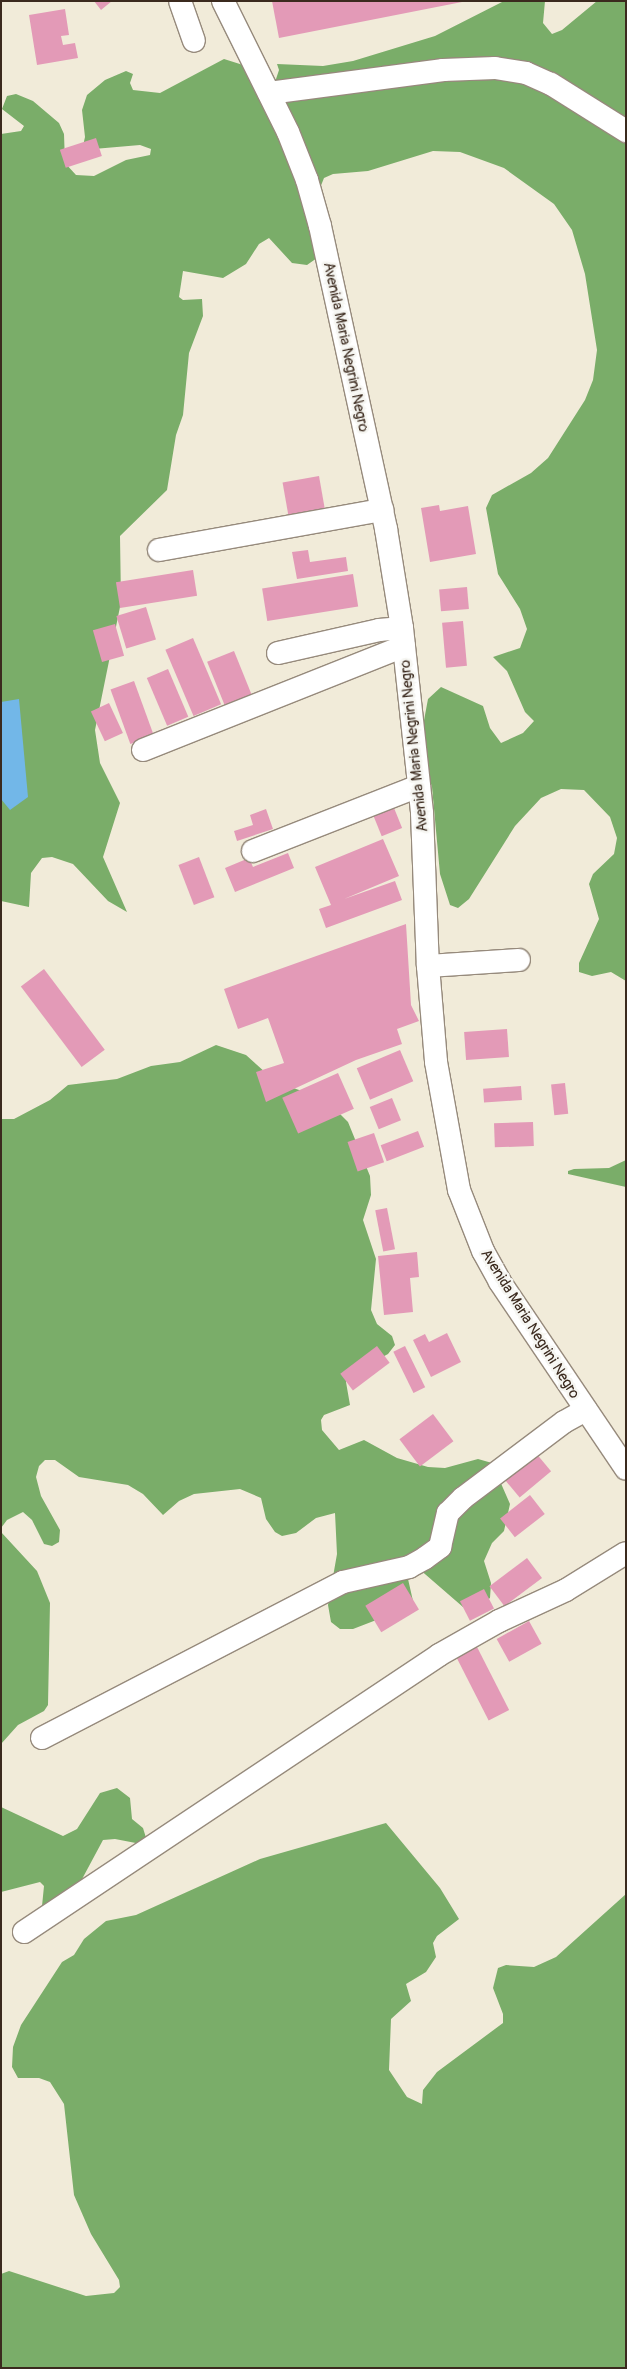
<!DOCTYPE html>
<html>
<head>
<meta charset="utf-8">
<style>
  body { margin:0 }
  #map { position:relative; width:627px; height:2369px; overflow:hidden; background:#f1ebd9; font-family:Pangolin,sans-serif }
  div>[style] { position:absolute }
  .forest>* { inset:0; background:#7aad69 }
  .water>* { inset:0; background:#72b7e8 }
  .building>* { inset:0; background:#e39ab7; transform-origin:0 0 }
  .roads { filter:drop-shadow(1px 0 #968a7c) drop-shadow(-1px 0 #968a7c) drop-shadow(0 1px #968a7c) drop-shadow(0 -1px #968a7c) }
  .minor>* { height:22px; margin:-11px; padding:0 11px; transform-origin:11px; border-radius:11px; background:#fff }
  span { translate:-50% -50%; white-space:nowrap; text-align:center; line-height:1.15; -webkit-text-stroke:5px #f6f6f2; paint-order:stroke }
  .street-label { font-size:15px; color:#3b2a1e }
  .frame { position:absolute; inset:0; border:2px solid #3b2a1e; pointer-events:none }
</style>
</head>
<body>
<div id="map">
  <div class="forest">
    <i style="clip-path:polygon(504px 1px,545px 1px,543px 23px,552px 34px,562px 30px,597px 1px,626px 1px,626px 981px,611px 972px,592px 976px,579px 972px,579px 963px,599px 919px,589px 884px,593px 874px,614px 854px,617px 838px,610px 817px,584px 790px,561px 789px,541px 798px,515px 826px,469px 899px,458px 908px,450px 905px,440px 874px,432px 787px,419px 747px,428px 699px,441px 687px,483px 706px,490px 728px,501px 743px,523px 733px,534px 721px,525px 712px,507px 671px,493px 657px,520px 648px,527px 629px,520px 609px,498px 574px,486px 508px,492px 495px,531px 473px,548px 458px,585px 400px,593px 380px,597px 350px,585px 274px,572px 230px,554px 204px,504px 168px,460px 152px,433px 151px,368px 171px,333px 174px,324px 178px,320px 188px,317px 258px,307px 265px,292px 263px,269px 238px,259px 244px,246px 264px,223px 278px,183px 271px,179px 297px,183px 300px,202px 299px,203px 316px,189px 353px,183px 415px,176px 435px,167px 490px,120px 536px,121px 602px,95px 730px,100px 763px,120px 803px,103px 857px,127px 912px,108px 901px,73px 864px,52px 857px,42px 858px,31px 873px,29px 907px,1px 901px,1px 134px,21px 131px,24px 126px,2px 109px,7px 96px,16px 94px,33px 101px,59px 123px,64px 134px,65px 163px,76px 175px,94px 176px,126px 160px,150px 155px,151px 149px,140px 145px,82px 150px,85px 137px,82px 110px,87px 95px,105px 80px,126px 71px,133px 74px,130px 83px,133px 90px,160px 93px,224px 59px,243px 65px,268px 83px,276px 79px,279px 70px,277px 64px,323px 66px,353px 61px,435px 36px)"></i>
    <i style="clip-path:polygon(216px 1045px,246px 1055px,276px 1082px,325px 1099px,348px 1122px,370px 1176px,371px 1195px,363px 1220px,376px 1259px,371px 1310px,377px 1324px,392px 1336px,395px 1345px,388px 1354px,349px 1375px,346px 1382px,350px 1405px,324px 1415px,321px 1420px,322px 1430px,339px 1450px,364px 1440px,397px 1458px,428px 1467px,445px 1468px,478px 1459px,492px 1463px,510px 1504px,504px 1531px,492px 1543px,484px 1561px,491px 1583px,490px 1598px,479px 1606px,463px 1607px,418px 1568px,408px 1579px,413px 1601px,410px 1607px,353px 1629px,340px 1629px,331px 1622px,328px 1605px,337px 1554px,335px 1513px,316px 1518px,296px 1533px,282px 1536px,275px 1532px,266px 1519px,261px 1498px,240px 1489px,194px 1494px,179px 1501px,163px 1515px,143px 1494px,128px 1485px,79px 1477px,55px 1460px,45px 1460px,39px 1466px,36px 1477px,41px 1496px,60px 1530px,59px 1542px,52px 1546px,44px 1544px,32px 1520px,23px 1512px,7px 1520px,1px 1528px,1px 1119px,14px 1119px,50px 1100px,68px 1085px,117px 1079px,151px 1066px,180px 1062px)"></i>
    <i style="clip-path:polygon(626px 1160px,626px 1187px,568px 1174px,568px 1171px,574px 1169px,609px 1168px)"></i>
    <i style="clip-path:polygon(1px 1532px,37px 1571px,50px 1603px,48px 1705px,44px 1711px,18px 1725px,1px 1744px)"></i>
    <i style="clip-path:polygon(117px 1788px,130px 1798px,132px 1819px,143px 1828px,147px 1841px,141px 1844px,115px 1839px,103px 1840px,81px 1881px,54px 1906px,42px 1906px,44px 1886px,40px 1882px,1px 1892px,1px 1807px,63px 1836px,77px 1829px,100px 1793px)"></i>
    <i style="clip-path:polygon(386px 1823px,440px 1888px,459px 1919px,437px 1936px,433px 1943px,436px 1957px,426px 1972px,406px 1984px,411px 2001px,391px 2019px,389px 2070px,407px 2097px,422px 2104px,423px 2090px,437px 2072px,503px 2023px,503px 2014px,493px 1988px,498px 1968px,506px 1965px,534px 1967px,556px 1957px,626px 1894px,626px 2368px,1px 2368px,1px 2274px,9px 2271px,86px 2296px,114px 2293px,120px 2287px,119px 2280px,91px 2234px,74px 2195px,64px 2104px,50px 2082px,39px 2078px,18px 2078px,12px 2067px,13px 2047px,21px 2025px,62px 1962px,74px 1955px,84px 1939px,106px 1921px,136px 1915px,260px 1859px)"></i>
  </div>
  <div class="water">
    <i style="clip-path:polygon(19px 699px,28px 797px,10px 810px,1px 799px,1px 702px)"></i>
  </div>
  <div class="building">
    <i style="clip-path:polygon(94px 1px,112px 1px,101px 10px)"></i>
    <i style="clip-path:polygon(272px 1px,462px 1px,462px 2px,279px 38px)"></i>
    <i style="clip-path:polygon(65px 9px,69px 35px,61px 36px,63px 45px,75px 43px,78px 58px,37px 65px,29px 15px)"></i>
    <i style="left:96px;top:138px;width:19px;height:38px;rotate:72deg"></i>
    <i style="left:319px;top:476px;width:39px;height:37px;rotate:80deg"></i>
    <i style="clip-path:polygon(439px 505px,440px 511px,468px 506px,476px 554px,430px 562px,421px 508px)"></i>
    <i style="clip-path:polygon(308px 550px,310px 562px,346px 557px,348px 571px,297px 579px,292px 552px)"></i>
    <i style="left:193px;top:570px;width:26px;height:78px;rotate:81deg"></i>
    <i style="left:353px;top:574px;width:33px;height:92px;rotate:81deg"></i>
    <i style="left:467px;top:587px;width:22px;height:28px;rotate:85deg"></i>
    <i style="left:146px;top:607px;width:34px;height:31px;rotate:73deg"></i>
    <i style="left:463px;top:621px;width:45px;height:21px;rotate:85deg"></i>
    <i style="left:115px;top:624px;width:33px;height:23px;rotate:74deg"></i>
    <i style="left:193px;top:638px;width:72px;height:30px;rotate:67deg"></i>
    <i style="left:234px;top:651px;width:48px;height:29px;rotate:68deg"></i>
    <i style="left:168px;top:669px;width:52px;height:23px;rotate:67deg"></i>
    <i style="left:134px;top:681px;width:58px;height:25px;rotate:70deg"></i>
    <i style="left:109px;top:703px;width:33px;height:20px;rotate:65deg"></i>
    <i style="left:392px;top:803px;width:27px;height:22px;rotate:68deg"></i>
    <i style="clip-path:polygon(266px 809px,273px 829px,237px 841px,234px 831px,253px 825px,250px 815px)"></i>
    <i style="clip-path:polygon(383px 839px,399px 876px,344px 899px,395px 881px,402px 900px,326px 928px,319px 909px,331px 905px,315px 867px)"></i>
    <i style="clip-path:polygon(288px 853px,294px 868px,235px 892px,225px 868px,249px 858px,253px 867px)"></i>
    <i style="left:199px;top:857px;width:43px;height:22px;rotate:69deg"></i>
    <i style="clip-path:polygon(406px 924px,411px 1005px,419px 1021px,397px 1029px,402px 1044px,356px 1060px,266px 1102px,256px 1072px,284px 1063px,268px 1018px,238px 1029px,224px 989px)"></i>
    <i style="left:44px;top:969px;width:101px;height:29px;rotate:53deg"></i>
    <i style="left:507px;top:1029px;width:28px;height:43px;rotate:86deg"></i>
    <i style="left:400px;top:1050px;width:34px;height:47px;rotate:67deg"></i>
    <i style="left:338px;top:1073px;width:39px;height:61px;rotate:66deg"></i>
    <i style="left:565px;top:1083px;width:31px;height:14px;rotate:84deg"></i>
    <i style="left:521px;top:1086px;width:14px;height:38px;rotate:86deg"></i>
    <i style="left:392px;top:1098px;width:24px;height:24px;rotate:68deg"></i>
    <i style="left:533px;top:1122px;width:24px;height:39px;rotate:88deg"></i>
    <i style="left:418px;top:1131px;width:17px;height:40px;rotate:69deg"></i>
    <i style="left:374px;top:1133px;width:31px;height:28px;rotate:71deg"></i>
    <i style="left:387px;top:1208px;width:42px;height:12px;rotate:79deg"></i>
    <i style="clip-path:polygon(417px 1252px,419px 1277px,410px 1278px,413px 1312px,384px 1315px,378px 1256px)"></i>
    <i style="clip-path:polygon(447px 1333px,461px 1362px,431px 1377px,413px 1340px,425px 1334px,429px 1342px)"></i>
    <i style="left:377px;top:1346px;width:21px;height:46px;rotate:53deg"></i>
    <i style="left:405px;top:1346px;width:46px;height:13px;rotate:64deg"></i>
    <i style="left:433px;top:1414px;width:34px;height:42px;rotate:53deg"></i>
    <i style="left:535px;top:1452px;width:25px;height:41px;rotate:50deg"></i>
    <i style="left:530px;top:1495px;width:24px;height:38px;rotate:52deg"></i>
    <i style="left:527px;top:1558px;width:25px;height:47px;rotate:53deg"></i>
    <i style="left:403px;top:1583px;width:31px;height:44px;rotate:59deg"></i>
    <i style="left:484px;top:1589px;width:22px;height:27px;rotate:63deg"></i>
    <i style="left:529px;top:1621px;width:26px;height:37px;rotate:61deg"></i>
    <i style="left:476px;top:1645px;width:73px;height:23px;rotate:63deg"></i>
  </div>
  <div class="roads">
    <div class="minor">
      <i style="left:180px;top:1px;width:42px;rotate:70.7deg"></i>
      <i style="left:223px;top:1px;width:146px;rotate:63.6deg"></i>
      <i style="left:288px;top:132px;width:52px;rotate:68.4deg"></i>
      <i style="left:307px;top:180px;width:48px;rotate:74.2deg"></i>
      <i style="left:320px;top:226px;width:310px;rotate:77.7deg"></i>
      <i style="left:386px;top:529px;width:100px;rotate:80.8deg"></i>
      <i style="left:402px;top:628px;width:186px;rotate:83.8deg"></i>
      <i style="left:422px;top:813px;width:153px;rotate:87.8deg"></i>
      <i style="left:428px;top:966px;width:96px;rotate:85.2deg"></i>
      <i style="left:436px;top:1062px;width:130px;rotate:79.8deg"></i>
      <i style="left:459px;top:1190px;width:66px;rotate:68.5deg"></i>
      <i style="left:483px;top:1251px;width:35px;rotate:61deg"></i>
      <i style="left:500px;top:1282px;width:225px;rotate:56deg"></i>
      <i style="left:269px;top:93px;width:176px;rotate:-7.5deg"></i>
      <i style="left:443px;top:70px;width:52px;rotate:-2.2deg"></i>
      <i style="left:495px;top:68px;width:31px;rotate:9deg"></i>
      <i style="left:526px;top:73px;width:27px;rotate:24deg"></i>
      <i style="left:551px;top:84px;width:89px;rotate:32.1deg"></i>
      <i style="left:159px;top:550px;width:227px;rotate:-10.2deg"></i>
      <i style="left:278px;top:653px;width:104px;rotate:-12.8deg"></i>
      <i style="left:379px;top:630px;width:23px;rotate:-5deg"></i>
      <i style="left:143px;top:750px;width:281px;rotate:-21.7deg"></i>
      <i style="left:253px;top:851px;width:178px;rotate:-21.4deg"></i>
      <i style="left:428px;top:966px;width:91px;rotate:-3.8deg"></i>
      <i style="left:42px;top:1738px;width:339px;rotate:-27.4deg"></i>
      <i style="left:343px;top:1582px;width:68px;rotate:-12.8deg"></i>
      <i style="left:409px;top:1567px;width:18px;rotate:-29deg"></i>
      <i style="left:425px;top:1558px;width:19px;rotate:-36deg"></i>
      <i style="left:440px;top:1547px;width:35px;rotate:-77deg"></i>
      <i style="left:448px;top:1513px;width:21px;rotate:-45deg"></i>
      <i style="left:463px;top:1498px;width:126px;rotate:-37deg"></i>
      <i style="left:564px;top:1422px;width:25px;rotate:-29deg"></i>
      <i style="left:24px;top:1932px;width:499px;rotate:-33.7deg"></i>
      <i style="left:439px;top:1655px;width:69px;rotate:-29.5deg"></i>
      <i style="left:499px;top:1621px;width:74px;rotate:-24.8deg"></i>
      <i style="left:566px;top:1590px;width:70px;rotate:-31.7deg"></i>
    </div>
  </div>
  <div class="street-label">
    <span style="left:346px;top:347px;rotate:78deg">Avenida Maria Negrini Negro</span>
    <span style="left:414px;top:746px;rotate:-96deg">Avenida Maria Negrini Negro</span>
    <span style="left:530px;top:1324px;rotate:58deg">Avenida Maria Negrini Negro</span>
  </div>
  <div class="frame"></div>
</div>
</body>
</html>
